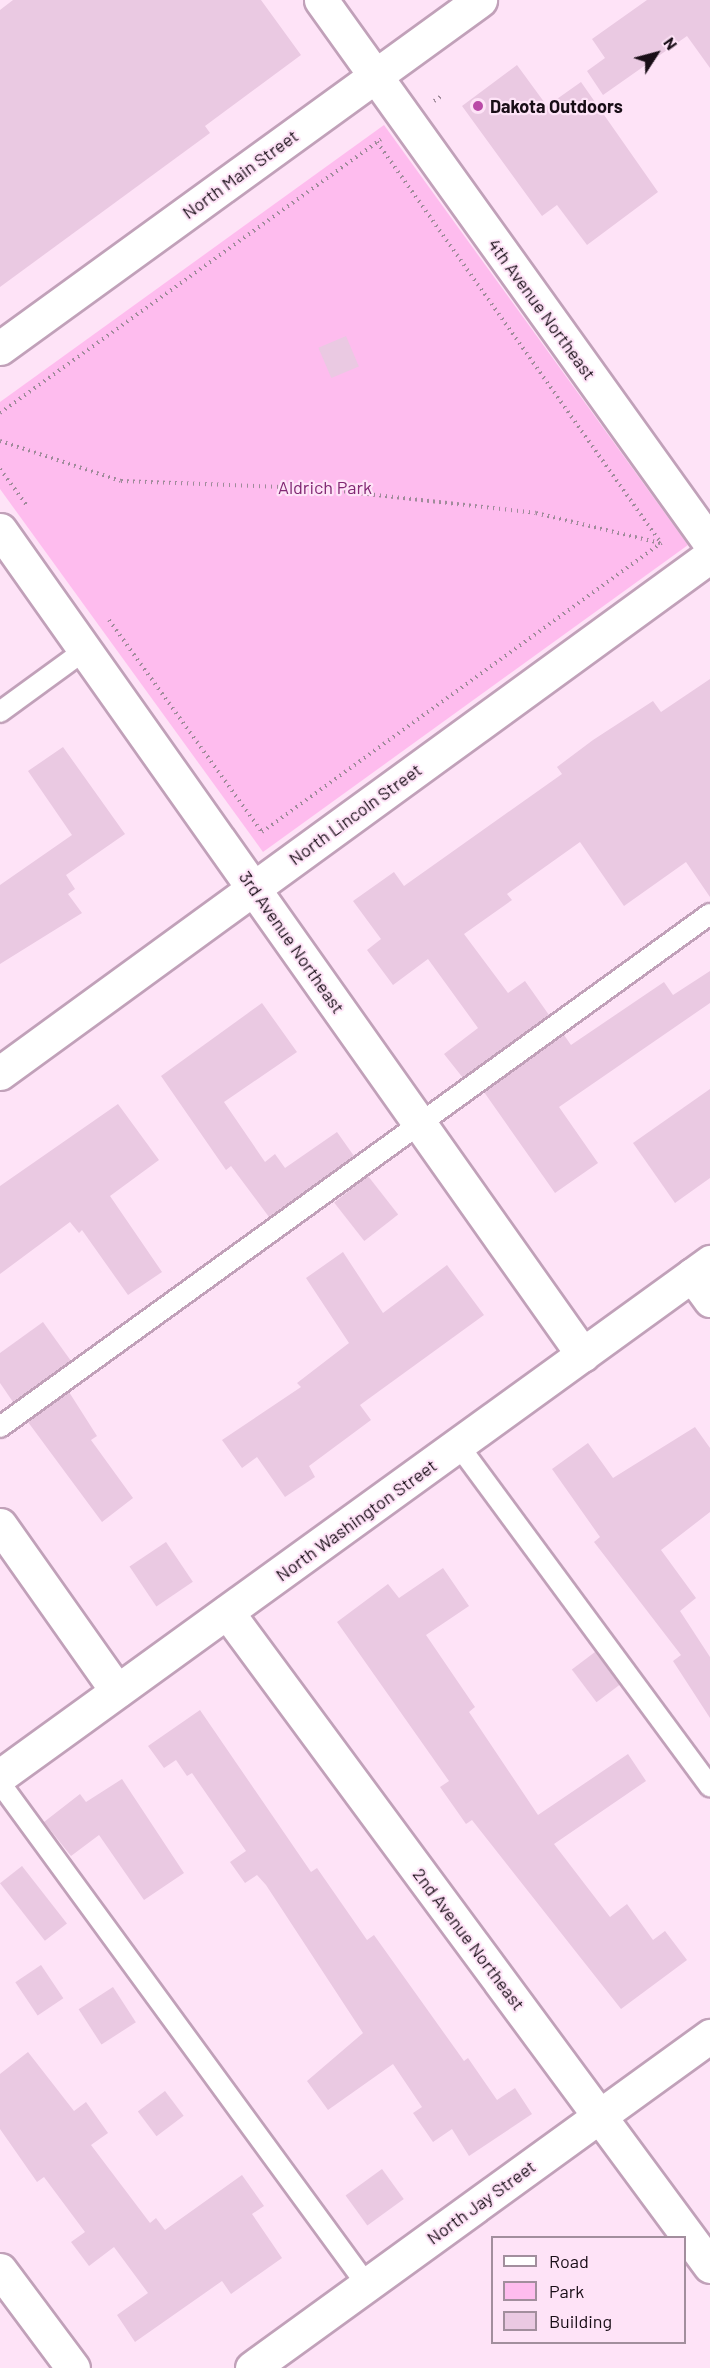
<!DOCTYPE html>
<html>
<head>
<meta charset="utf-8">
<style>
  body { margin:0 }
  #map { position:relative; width:710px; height:2368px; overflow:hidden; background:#fee3f7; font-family:Barlow,sans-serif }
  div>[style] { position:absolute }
  .green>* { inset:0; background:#febcee }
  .building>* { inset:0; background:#eac9e2; transform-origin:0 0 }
  .path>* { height:4px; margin-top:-2px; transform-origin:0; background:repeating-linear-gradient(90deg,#9f8b9a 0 1.5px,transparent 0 6px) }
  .roads { filter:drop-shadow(2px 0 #c1a1b9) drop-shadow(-2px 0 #c1a1b9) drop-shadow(0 2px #c1a1b9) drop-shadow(0 -2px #c1a1b9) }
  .service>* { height:20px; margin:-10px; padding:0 10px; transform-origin:10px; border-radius:10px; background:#fff }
  .minor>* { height:33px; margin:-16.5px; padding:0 16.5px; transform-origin:16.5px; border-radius:16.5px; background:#fff }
  .tertiary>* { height:33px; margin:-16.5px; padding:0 16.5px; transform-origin:16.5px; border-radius:16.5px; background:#fff }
  .dots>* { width:16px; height:16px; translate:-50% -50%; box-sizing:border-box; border:3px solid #fee3f7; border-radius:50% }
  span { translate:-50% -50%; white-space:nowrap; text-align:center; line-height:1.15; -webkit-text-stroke:4.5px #fee3f7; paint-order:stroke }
  .poi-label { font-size:18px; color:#190e17; font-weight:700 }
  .left { translate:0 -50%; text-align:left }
  .street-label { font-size:18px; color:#190e17 }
  .park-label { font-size:18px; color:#812873 }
  .legend { position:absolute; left:491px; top:2236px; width:195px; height:108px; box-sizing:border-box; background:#fee3f7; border:2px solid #a28e9d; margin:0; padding:8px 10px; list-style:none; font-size:18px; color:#190e17 }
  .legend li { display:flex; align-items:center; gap:12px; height:30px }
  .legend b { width:30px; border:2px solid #a28e9d }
  .north { position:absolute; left:626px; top:24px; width:60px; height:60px; -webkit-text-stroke:4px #fee3f7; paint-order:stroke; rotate:54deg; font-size:16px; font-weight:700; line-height:24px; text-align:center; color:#190e17 }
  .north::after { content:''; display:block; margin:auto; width:21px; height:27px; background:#190e17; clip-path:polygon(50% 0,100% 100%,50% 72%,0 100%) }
</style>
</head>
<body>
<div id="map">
  <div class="green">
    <i style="clip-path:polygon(384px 125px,688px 545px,263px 852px,0 489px,0 402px)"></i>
  </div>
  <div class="building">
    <i style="clip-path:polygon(13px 0,261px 0,301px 55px,205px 126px,210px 133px,0 287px,0 10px)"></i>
    <i style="clip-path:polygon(647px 0,710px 0,710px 68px,687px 36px,603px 95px,587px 71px,605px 58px,592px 39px)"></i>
    <i style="clip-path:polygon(517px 65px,547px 106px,581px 82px,658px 192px,587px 245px,557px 205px,542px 216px,462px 106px)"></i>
    <i style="left:346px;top:336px;width:33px;height:30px;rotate:67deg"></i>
    <i style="clip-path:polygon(710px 679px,710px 897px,686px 862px,624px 906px,580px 842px,507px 894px,512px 900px,464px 934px,508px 993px,525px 981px,549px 1015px,463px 1078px,444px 1054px,478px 1028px,428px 959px,393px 985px,367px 950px,381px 939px,353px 901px,394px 872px,404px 886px,562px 774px,557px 767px,593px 740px,653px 701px,661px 712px)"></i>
    <i style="clip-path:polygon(63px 747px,125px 834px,66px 875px,75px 889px,68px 894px,82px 913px,0 964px,0 885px,72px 835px,28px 771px)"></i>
    <i style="clip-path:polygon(710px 971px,710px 1003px,559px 1107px,598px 1163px,555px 1193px,484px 1092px,564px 1035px,571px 1045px,664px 982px,673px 995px)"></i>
    <i style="clip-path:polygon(262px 1003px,297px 1052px,224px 1102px,265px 1162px,275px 1154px,285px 1168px,337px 1132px,354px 1156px,269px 1217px,231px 1166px,226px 1170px,161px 1076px)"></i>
    <i style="clip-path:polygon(710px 1089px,710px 1178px,675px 1203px,633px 1143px)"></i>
    <i style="clip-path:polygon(118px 1104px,159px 1160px,110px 1196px,162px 1272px,128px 1295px,82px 1230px,79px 1233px,70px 1222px,0 1274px,0 1186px)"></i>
    <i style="left:368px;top:1176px;width:49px;height:43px;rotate:52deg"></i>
    <i style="clip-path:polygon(343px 1252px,383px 1313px,447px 1265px,484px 1315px,360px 1405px,371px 1420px,309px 1466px,315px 1477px,285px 1497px,257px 1457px,242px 1468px,222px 1440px,301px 1387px,297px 1383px,349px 1343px,306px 1278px)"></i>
    <i style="clip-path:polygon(43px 1322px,71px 1361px,13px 1402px,0 1383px,0 1353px)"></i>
    <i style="clip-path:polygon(69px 1392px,97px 1436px,91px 1440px,133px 1498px,102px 1522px,28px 1422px)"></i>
    <i style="clip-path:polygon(695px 1427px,710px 1448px,710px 1512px,661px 1550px,696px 1598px,680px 1611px,710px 1657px,710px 1718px,673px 1661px,681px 1655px,594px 1542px,600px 1537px,552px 1469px,588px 1443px,613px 1478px)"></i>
    <i style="left:166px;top:1542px;width:48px;height:44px;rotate:56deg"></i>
    <i style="clip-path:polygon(443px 1568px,469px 1606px,426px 1635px,475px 1707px,469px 1712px,538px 1815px,628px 1754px,646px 1781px,554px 1844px,610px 1917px,627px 1904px,653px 1940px,665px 1931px,687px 1960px,621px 2009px,472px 1820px,466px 1824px,440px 1787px,449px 1781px,337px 1622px,388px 1584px,399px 1598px)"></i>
    <i style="left:595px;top:1652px;width:41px;height:29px;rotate:53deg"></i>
    <i style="clip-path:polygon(200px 1710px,311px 1872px,317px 1868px,367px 1940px,374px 1935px,464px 2061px,468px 2058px,497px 2100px,515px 2088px,532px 2114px,469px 2156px,452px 2129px,433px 2142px,413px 2113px,422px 2107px,393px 2064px,328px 2110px,307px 2081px,363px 2033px,266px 1885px,257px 1875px,245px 1883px,230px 1862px,246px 1851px,192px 1773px,187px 1776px,176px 1760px,164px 1768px,148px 1746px)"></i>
    <i style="clip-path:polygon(122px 1779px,184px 1873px,144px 1900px,99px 1835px,71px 1856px,44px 1822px,80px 1794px,86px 1802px)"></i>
    <i style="left:22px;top:1866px;width:73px;height:28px;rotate:52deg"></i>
    <i style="left:41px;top:1965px;width:40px;height:31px;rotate:56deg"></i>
    <i style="left:113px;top:1987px;width:42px;height:41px;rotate:57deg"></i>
    <i style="clip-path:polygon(28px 2052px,74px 2111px,86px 2102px,108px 2133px,91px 2145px,150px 2223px,156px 2218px,165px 2230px,242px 2175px,264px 2206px,252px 2214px,282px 2258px,231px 2294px,222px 2281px,135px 2342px,117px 2315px,148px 2293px,114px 2247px,89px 2266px,71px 2242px,85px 2232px,44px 2177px,37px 2182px,0 2129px,0 2074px)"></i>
    <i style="left:165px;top:2091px;width:31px;height:34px;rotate:53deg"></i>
    <i style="left:382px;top:2169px;width:37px;height:45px;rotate:54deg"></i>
  </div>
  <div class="path">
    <i style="left:434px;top:101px;width:11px;rotate:-34deg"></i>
    <i style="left:377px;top:142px;width:490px;rotate:54.7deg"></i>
    <i style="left:0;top:413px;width:469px;rotate:-35.7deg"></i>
    <i style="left:0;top:441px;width:127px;rotate:18.3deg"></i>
    <i style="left:121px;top:481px;width:193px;rotate:2.1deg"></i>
    <i style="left:314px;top:488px;width:223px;rotate:6.4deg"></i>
    <i style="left:536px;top:513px;width:128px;rotate:13.6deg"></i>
    <i style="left:0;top:469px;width:47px;rotate:53.6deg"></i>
    <i style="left:109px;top:620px;width:261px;rotate:54.2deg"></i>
    <i style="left:262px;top:832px;width:493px;rotate:-35.9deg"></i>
  </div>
  <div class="roads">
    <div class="service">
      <i style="left:0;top:712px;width:105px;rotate:-36.1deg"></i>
      <i style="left:0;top:1427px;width:876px;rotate:-35.85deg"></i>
      <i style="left:459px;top:1446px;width:423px;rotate:53.6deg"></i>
      <i style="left:0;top:1783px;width:622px;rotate:53.83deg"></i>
    </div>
    <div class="minor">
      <i style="left:321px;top:0;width:668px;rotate:54.38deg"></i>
      <i style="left:0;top:530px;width:1010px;rotate:54.75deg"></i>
      <i style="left:0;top:1073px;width:878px;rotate:-36.06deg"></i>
      <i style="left:692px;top:1275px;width:31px;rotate:54deg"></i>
      <i style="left:0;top:1525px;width:203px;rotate:54.8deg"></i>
      <i style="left:227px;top:1612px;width:813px;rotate:53.55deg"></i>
      <i style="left:0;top:1776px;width:877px;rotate:-35.9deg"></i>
      <i style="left:252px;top:2368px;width:566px;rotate:-35.94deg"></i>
    </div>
    <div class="tertiary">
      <i style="left:0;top:348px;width:593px;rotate:-35.94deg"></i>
      <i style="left:0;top:2270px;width:122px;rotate:53.3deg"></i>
    </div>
  </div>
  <div class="dots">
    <i style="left:478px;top:106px;background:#ba4aa7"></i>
  </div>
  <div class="poi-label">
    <span class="left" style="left:490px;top:106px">Dakota Outdoors</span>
  </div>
  <div class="street-label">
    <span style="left:240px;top:174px;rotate:-36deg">North Main Street</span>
    <span style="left:542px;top:309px;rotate:54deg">4th Avenue Northeast</span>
    <span style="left:355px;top:814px;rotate:-36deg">North Lincoln Street</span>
    <span style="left:292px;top:942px;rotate:55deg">3rd Avenue Northeast</span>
    <span style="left:356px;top:1520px;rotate:-36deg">North Washington Street</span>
    <span style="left:469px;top:1939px;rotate:53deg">2nd Avenue Northeast</span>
    <span style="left:481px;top:2202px;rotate:-36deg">North Jay Street</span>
  </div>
  <div class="park-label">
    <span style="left:325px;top:487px">Aldrich Park</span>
  </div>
  <ul class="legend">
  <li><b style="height:8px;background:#fff"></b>Road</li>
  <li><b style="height:16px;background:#febcee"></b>Park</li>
  <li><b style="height:16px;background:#eac9e2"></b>Building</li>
  </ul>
  <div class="north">N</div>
</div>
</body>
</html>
